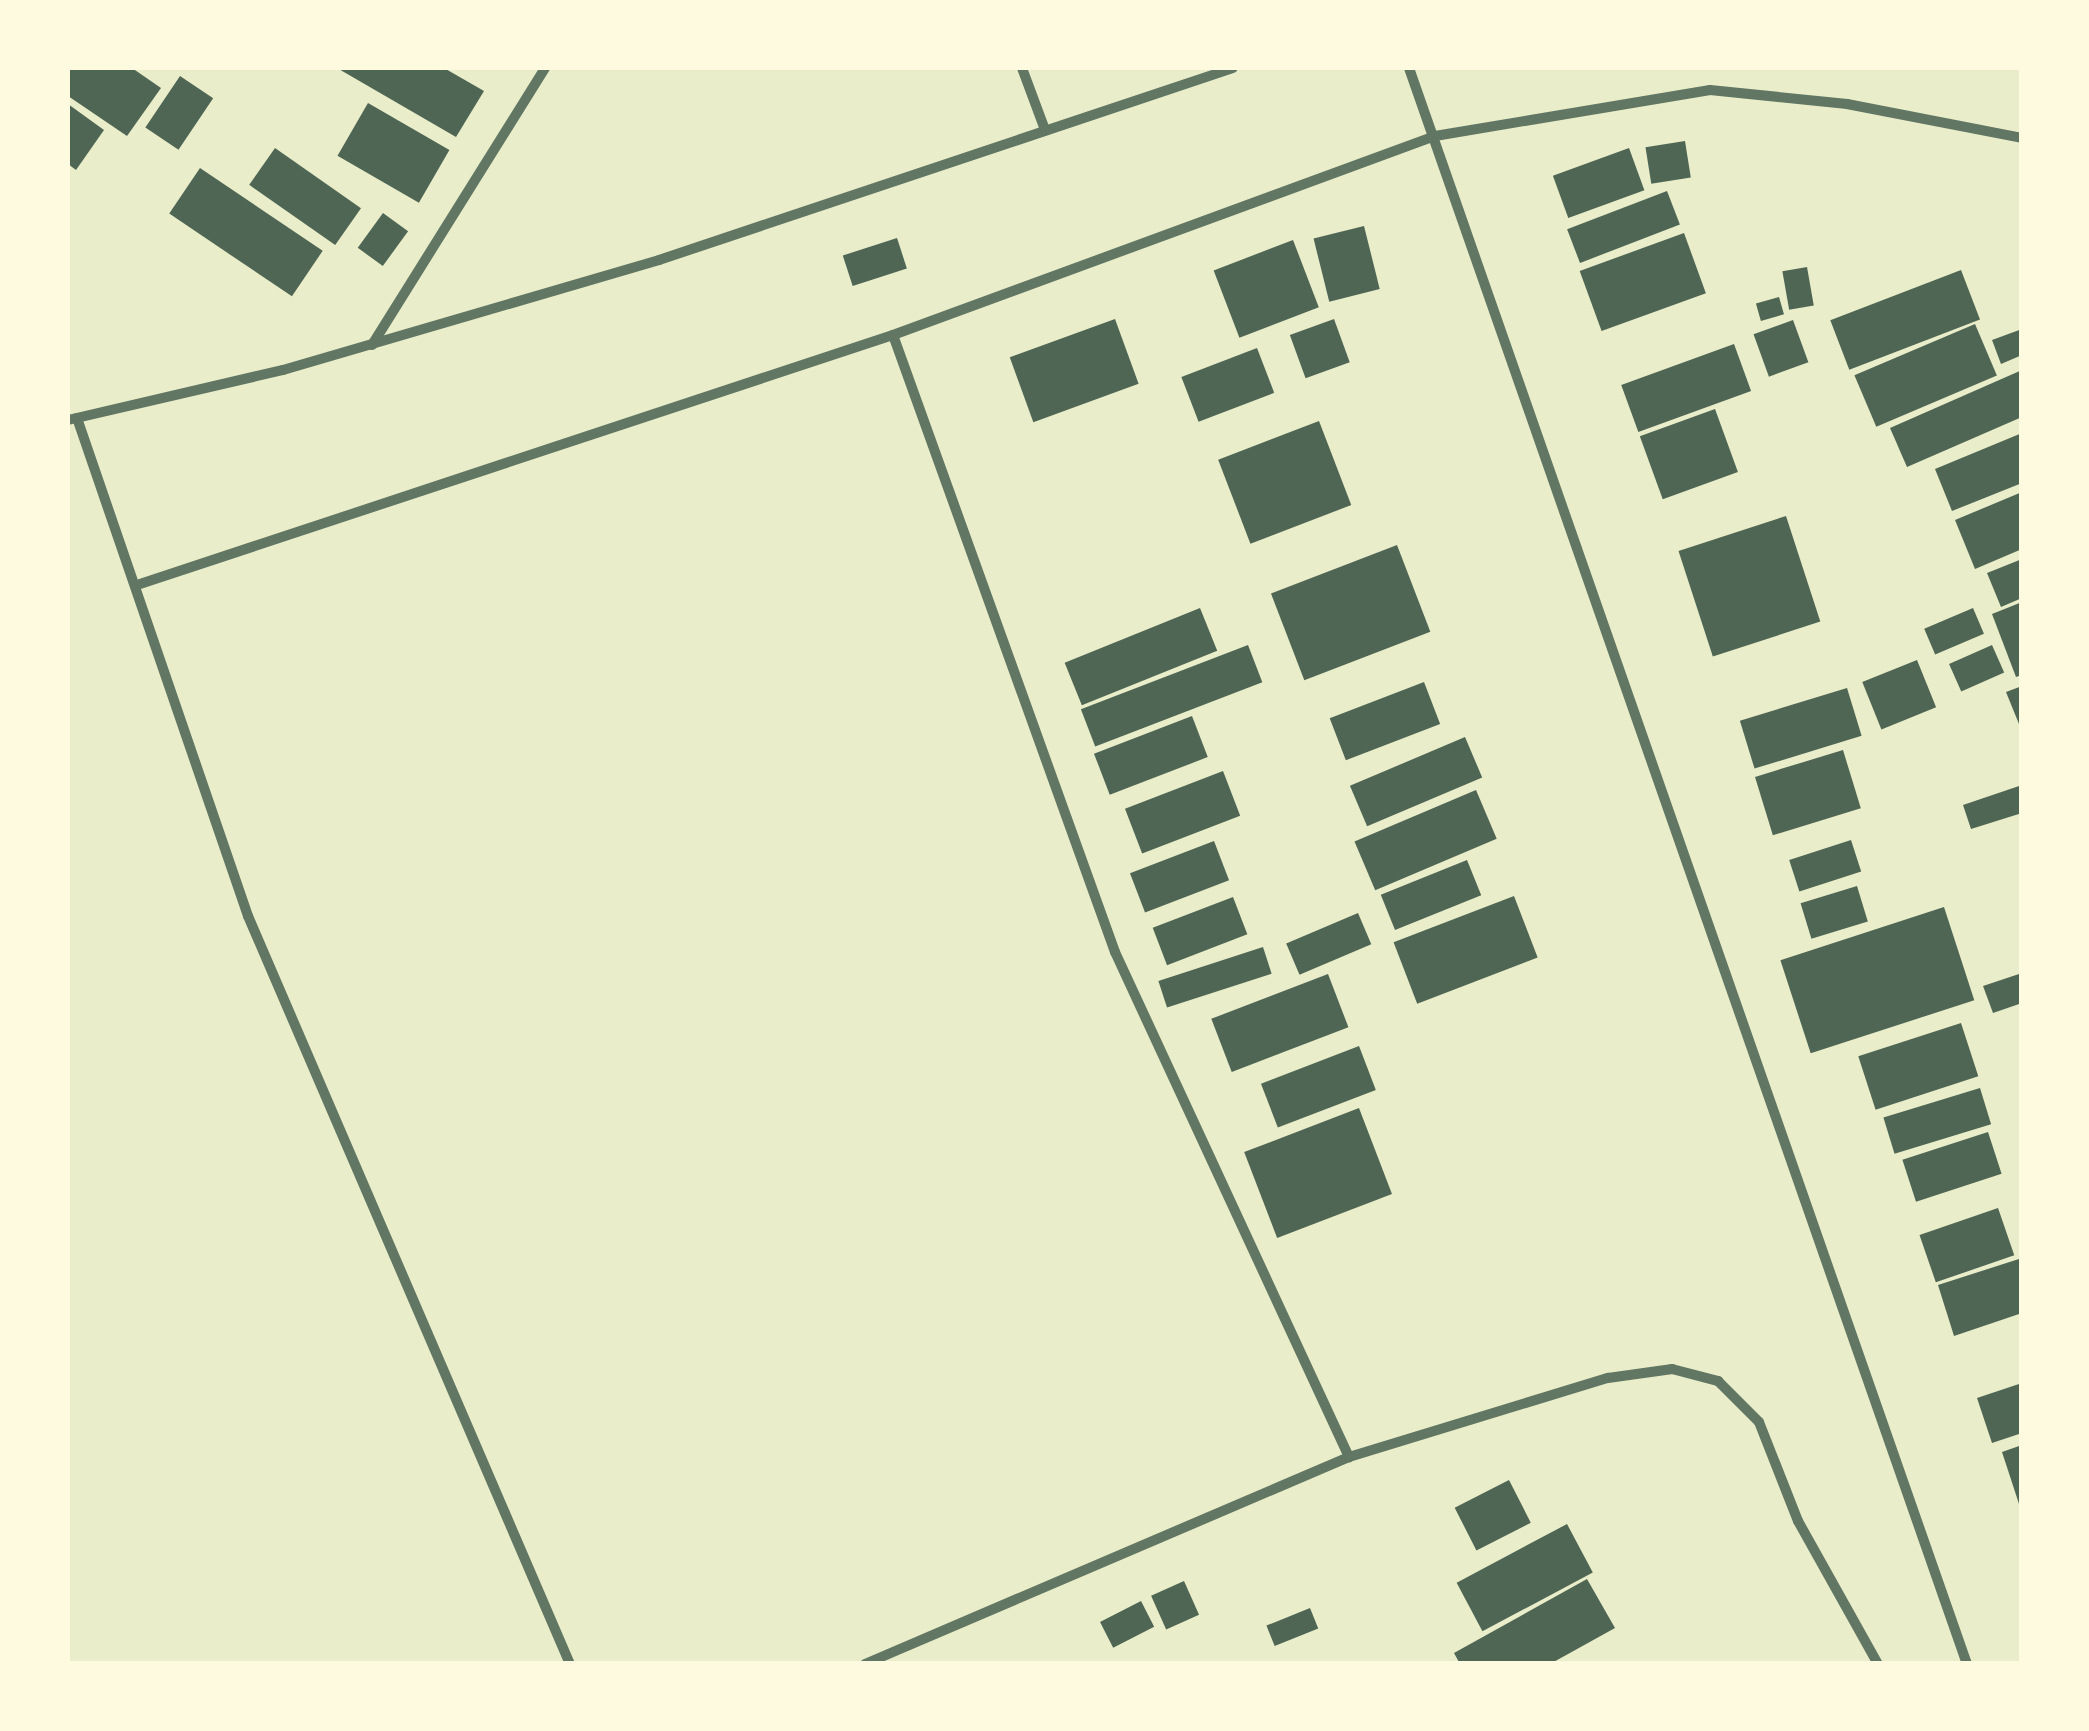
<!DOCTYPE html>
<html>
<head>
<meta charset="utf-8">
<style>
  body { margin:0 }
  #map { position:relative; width:2089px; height:1731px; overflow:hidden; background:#e9edc9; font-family:"Asap Condensed",sans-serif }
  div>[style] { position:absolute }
  .building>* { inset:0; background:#4f6655; transform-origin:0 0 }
  .minor>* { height:10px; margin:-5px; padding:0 5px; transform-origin:5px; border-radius:5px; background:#617663 }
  span { translate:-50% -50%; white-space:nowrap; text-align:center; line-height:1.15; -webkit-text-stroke:8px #fefae0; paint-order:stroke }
  .frame { position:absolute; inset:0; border:70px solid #fefae0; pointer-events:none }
</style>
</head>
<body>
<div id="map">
  <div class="building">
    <i style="clip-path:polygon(68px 68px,132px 68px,161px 88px,127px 136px,68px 96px)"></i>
    <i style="clip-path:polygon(337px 68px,444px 68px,484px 91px,456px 137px)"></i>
    <i style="left:180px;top:76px;width:40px;height:62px;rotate:34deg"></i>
    <i style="left:368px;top:103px;width:94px;height:61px;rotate:30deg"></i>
    <i style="clip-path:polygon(68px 104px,104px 130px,76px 170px,68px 164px)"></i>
    <i style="left:1685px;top:141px;width:37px;height:40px;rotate:81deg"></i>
    <i style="left:275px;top:148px;width:105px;height:45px;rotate:35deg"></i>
    <i style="left:1629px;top:148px;width:45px;height:81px;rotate:70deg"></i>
    <i style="left:200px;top:168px;width:148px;height:55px;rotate:34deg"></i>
    <i style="left:1667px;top:191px;width:36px;height:107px;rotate:69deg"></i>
    <i style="left:383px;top:213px;width:31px;height:43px;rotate:36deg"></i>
    <i style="left:1364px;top:226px;width:65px;height:52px;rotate:76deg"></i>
    <i style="left:1684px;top:233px;width:64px;height:111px;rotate:70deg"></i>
    <i style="left:897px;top:238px;width:32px;height:57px;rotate:72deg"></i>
    <i style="left:1293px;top:240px;width:72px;height:85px;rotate:69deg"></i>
    <i style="left:1807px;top:267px;width:39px;height:25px;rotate:80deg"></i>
    <i style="left:1961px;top:270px;width:53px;height:140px;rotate:69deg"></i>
    <i style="left:1779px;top:297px;width:18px;height:24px;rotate:74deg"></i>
    <i style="left:1115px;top:319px;width:69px;height:112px;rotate:70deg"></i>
    <i style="left:1334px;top:319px;width:46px;height:47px;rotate:70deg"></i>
    <i style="left:1793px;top:320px;width:45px;height:42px;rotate:70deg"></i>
    <i style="left:1975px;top:324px;width:56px;height:131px;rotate:67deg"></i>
    <i style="clip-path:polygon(2022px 329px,2022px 355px,2001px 364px,1992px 340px)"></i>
    <i style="left:1734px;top:344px;width:50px;height:120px;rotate:70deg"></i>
    <i style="left:1257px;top:348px;width:48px;height:81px;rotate:69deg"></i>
    <i style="clip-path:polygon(2022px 370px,2022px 417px,1907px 467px,1890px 428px)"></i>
    <i style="left:1715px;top:409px;width:67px;height:80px;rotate:70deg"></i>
    <i style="left:1319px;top:421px;width:90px;height:108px;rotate:69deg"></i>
    <i style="clip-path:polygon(2022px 433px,2022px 483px,1952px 511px,1935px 469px)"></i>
    <i style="clip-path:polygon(2022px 492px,2022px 549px,1975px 569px,1955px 520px)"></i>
    <i style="left:1786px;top:516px;width:111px;height:113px;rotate:72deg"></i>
    <i style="left:1397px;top:545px;width:93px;height:135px;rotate:69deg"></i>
    <i style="clip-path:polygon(2022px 559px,2022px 598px,2001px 607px,1987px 573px)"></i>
    <i style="clip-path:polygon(2022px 602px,2022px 675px,2016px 677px,1992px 614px)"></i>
    <i style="left:1200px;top:608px;width:46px;height:146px;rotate:68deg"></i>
    <i style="left:1973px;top:608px;width:28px;height:53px;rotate:67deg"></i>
    <i style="left:1248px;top:645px;width:40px;height:179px;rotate:69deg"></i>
    <i style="left:1992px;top:645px;width:30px;height:47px;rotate:66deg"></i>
    <i style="left:1917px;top:660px;width:51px;height:59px;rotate:68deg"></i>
    <i style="left:1424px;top:682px;width:45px;height:101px;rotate:69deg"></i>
    <i style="clip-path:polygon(2022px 686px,2022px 729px,2021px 729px,2006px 692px)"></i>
    <i style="left:1847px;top:688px;width:50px;height:112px;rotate:73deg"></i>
    <i style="left:1192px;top:716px;width:44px;height:105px;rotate:69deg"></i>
    <i style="left:1465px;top:737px;width:44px;height:125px;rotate:67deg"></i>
    <i style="left:1843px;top:750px;width:61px;height:92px;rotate:73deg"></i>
    <i style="left:1223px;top:771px;width:48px;height:105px;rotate:69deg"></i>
    <i style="clip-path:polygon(2022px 785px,2022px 813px,1971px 829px,1963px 805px)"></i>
    <i style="left:1476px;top:790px;width:53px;height:132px;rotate:67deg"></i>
    <i style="left:1851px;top:840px;width:33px;height:65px;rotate:72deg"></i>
    <i style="left:1214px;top:841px;width:42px;height:90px;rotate:69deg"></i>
    <i style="left:1467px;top:860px;width:38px;height:93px;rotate:68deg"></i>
    <i style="left:1857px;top:886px;width:37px;height:59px;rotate:73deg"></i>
    <i style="left:1514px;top:896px;width:66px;height:129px;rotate:69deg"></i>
    <i style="left:1233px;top:897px;width:40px;height:86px;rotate:69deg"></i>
    <i style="left:1944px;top:907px;width:98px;height:172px;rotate:72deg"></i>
    <i style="left:1358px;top:913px;width:34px;height:78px;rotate:67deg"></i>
    <i style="left:1263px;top:947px;width:28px;height:110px;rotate:72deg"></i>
    <i style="clip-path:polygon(2022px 973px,2022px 1003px,1993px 1013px,1983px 986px)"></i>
    <i style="left:1328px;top:974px;width:57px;height:125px;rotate:69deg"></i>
    <i style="left:1961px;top:1023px;width:56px;height:108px;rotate:72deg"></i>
    <i style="left:1359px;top:1046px;width:47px;height:105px;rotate:69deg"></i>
    <i style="left:1980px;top:1088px;width:38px;height:101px;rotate:73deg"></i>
    <i style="left:1359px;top:1108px;width:92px;height:123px;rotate:69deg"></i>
    <i style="left:1988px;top:1132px;width:44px;height:90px;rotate:72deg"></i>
    <i style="left:1998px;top:1208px;width:50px;height:83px;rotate:71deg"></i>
    <i style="clip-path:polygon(2022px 1258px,2022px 1313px,1954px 1336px,1938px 1285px)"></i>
    <i style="clip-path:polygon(2022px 1383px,2022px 1433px,1992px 1443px,1977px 1398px)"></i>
    <i style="clip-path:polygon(2022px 1445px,2022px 1510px,2021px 1510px,2002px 1452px)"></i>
    <i style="left:1509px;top:1480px;width:48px;height:61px;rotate:63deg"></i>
    <i style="left:1567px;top:1524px;width:55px;height:125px;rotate:62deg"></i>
    <i style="clip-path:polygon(1587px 1579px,1615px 1628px,1550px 1664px,1460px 1664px,1454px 1653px)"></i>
    <i style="left:1184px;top:1581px;width:37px;height:36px;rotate:66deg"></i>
    <i style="left:1141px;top:1601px;width:29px;height:46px;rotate:63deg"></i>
    <i style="left:1310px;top:1608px;width:22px;height:47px;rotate:68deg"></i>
  </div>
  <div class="minor">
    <i style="left:1022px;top:68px;width:63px;rotate:69.6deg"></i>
    <i style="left:1409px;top:68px;width:1691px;rotate:70.73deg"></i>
    <i style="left:893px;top:335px;width:656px;rotate:70.21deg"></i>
    <i style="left:1115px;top:952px;width:557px;rotate:65.14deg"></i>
    <i style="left:372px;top:345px;width:327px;rotate:-58deg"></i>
    <i style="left:77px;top:418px;width:527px;rotate:71.05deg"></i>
    <i style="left:248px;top:916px;width:814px;rotate:66.71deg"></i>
    <i style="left:68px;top:420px;width:221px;rotate:-13.1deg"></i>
    <i style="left:283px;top:370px;width:392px;rotate:-16.3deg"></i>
    <i style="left:659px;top:260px;width:605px;rotate:-18.49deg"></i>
    <i style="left:140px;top:584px;width:793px;rotate:-18.3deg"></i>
    <i style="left:893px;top:335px;width:577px;rotate:-20.16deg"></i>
    <i style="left:1435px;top:136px;width:279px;rotate:-9.5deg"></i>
    <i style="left:1710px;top:90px;width:138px;rotate:5.8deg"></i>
    <i style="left:1847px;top:104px;width:178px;rotate:11deg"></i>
    <i style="left:865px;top:1664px;width:526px;rotate:-23.16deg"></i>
    <i style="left:1349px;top:1457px;width:271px;rotate:-17deg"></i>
    <i style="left:1608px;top:1378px;width:65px;rotate:-8deg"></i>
    <i style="left:1672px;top:1369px;width:48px;rotate:14.6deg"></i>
    <i style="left:1718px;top:1381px;width:58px;rotate:45deg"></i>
    <i style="left:1759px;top:1422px;width:106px;rotate:68.5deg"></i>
    <i style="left:1798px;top:1521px;width:164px;rotate:60.8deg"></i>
  </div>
  <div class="frame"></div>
</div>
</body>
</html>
